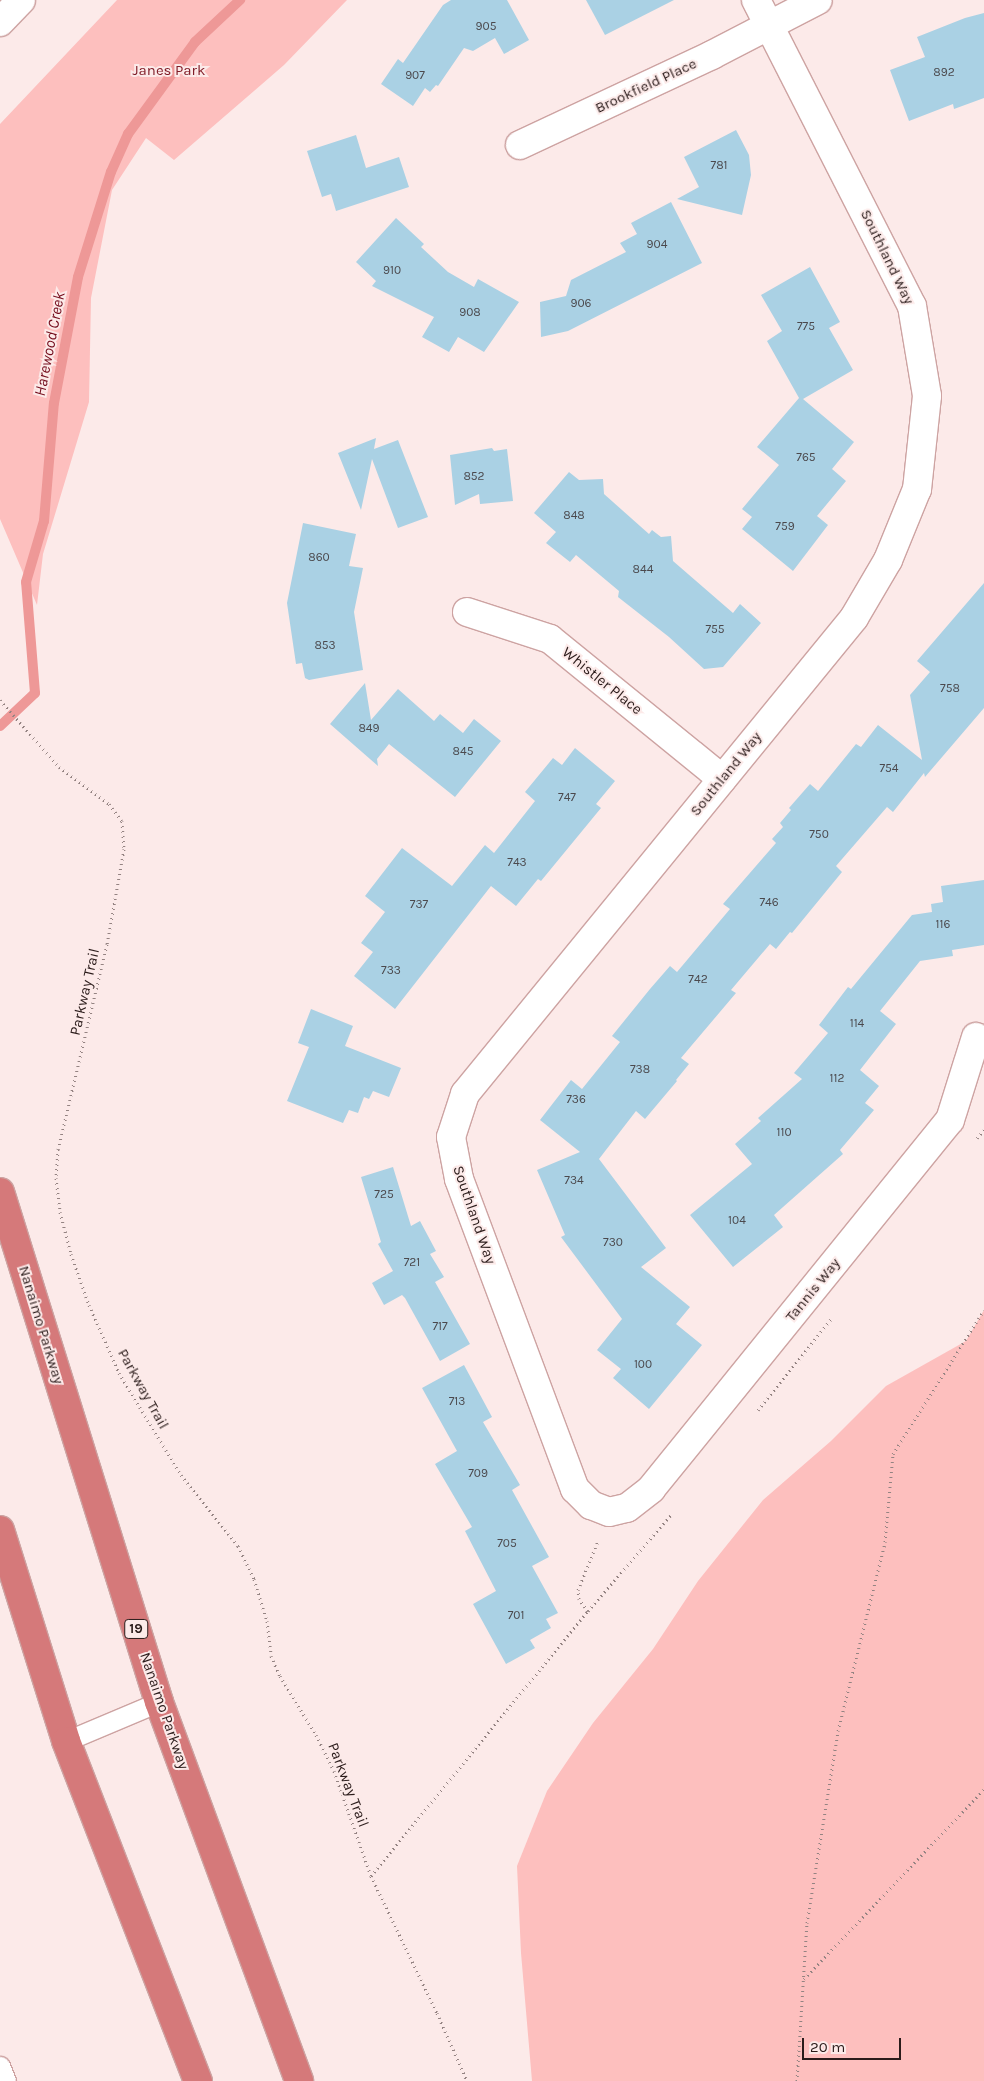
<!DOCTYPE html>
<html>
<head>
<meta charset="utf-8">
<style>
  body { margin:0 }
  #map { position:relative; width:984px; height:2081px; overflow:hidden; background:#fceae9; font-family:Karla,sans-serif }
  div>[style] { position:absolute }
  .green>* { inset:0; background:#fdbfbe }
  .stream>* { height:10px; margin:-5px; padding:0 5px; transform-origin:5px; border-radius:5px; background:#ee9897 }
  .building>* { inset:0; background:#aad1e4 }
  .path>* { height:3px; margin-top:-1.5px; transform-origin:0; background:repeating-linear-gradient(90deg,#948382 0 1px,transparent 0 5px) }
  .roads { filter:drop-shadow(1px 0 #cda3a2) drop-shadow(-1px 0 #cda3a2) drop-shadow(0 1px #cda3a2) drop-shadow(0 -1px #cda3a2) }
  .service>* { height:19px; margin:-9.5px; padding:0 9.5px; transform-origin:9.5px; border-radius:9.5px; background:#fff }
  .minor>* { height:28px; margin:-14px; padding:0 14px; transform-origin:14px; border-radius:14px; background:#fff }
  .motorway>* { height:28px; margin:-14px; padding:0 14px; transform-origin:14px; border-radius:14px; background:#d5797a }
  span { translate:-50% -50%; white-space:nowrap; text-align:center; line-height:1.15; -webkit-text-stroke:4px #fceae9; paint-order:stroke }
  .number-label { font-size:12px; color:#4b494d }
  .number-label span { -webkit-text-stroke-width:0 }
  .shield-label span { padding:1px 4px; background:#fceae9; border:1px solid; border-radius:4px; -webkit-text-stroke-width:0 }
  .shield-label { font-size:14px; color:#2b1c1b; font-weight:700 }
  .park-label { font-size:15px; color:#7f1a25 }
  .street-label { font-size:15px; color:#2b1c1b }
  .water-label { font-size:16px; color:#740c1c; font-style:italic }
  .scale { position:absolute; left:802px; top:2038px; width:99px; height:22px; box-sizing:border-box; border:2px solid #2b1c1b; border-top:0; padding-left:6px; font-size:15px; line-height:18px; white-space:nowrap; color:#2b1c1b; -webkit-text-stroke:4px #fceae9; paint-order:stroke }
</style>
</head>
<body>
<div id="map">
  <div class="green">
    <i style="clip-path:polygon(117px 0,347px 0,284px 65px,174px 160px,146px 138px,112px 190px,91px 298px,89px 402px,43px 554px,37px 605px,0 519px,0 124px)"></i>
    <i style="clip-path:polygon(984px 1310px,984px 2081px,532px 2081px,521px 1953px,517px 1866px,547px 1791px,593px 1723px,653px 1649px,698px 1581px,763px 1500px,831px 1441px,886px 1386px,966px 1341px)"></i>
  </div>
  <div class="stream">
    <i style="left:0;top:726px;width:48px;rotate:-43.3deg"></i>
    <i style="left:35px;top:693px;width:111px;rotate:-94.6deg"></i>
    <i style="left:26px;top:582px;width:64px;rotate:-73.6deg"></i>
    <i style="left:44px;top:521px;width:118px;rotate:-85.2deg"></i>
    <i style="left:54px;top:403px;width:128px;rotate:-79.2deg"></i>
    <i style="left:78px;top:277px;width:110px;rotate:-72.6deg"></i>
    <i style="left:111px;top:172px;width:42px;rotate:-65.9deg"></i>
    <i style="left:128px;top:134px;width:114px;rotate:-53.9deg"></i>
    <i style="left:195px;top:42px;width:62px;rotate:-43deg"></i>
  </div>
  <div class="building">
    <i style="clip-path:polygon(451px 0,507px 0,529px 40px,504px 54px,495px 38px,473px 51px,464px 48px,438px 86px,436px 85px,430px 92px,425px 88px,413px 106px,381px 84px,398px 59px,403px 63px,443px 5px)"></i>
    <i style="clip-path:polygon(586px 0,674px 0,605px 35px)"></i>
    <i style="clip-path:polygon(984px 13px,984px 98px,954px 109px,953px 104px,909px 121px,890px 70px,925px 57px,917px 37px,965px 18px)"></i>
    <i style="clip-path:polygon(736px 130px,749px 155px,751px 175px,742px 215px,677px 199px,699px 187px,684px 157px)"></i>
    <i style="clip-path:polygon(356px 135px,366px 168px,399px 157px,409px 187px,336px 211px,331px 194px,322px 197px,307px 151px)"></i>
    <i style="clip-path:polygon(671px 202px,702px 263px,568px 331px,541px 337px,540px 302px,566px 296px,571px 280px,626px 252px,620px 243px,637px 234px,631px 223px)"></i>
    <i style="clip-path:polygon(396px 218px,424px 244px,421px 247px,448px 272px,474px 287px,478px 279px,519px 302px,484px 352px,458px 337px,449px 352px,422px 337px,434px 317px,372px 286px,376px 281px,356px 262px)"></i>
    <i style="clip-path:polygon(810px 267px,840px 322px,829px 328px,853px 370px,803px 399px,854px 442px,832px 469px,846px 481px,817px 516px,828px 525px,793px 571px,742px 529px,752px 517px,742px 509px,779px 465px,757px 447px,799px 398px,767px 341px,782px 331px,761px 295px)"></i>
    <i style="clip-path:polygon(376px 438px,374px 449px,398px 440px,428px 517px,398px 528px,372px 459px,361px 510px,338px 453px)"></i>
    <i style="clip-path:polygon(492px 448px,494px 451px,507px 449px,513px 501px,480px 504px,479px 494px,455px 505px,450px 455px)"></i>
    <i style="clip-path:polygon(569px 472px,579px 480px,603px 479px,604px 494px,649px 534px,652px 530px,661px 537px,671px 536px,673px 561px,733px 613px,740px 604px,761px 623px,723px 667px,704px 669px,669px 637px,618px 597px,619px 591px,576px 555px,570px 562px,546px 543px,556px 532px,534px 513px)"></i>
    <i style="clip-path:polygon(303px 523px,356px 534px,349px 566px,363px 568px,354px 612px,363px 670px,309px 680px,305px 678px,302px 663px,296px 664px,287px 603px)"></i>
    <i style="clip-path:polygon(984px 583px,984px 708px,925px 777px,924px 773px,893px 812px,887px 807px,836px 866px,842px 872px,792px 933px,790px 932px,776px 949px,770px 944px,731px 990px,736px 993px,681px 1058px,689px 1064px,676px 1080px,677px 1081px,645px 1119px,636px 1111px,599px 1159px,666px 1248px,641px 1267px,690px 1307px,676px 1324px,702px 1345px,649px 1409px,613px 1378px,621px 1369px,597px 1350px,622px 1319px,561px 1237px,565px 1235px,537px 1170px,580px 1152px,540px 1120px,571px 1080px,582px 1089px,620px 1042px,612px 1036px,650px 989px,670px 966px,677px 972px,730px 909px,723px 904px,776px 843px,772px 839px,783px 827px,780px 823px,791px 810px,789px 808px,810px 784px,818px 791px,856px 744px,861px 747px,878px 725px,922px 760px,910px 695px,930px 672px,917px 661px)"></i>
    <i style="clip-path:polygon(365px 683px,371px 720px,398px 689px,434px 721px,440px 714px,463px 733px,474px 719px,501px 741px,455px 797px,389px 744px,377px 759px,378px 766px,330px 724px)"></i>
    <i style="clip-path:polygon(575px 748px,615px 781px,596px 804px,601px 808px,541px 881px,538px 879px,516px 906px,491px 886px,395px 1009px,354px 976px,373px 952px,361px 943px,385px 912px,365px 896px,402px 848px,452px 886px,485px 845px,494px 853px,535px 801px,525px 792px,553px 758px,562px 765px)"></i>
    <i style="clip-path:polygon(984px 880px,984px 945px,952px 950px,953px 956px,920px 961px,880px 1011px,896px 1024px,860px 1070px,879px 1086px,865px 1103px,874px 1110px,840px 1150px,843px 1154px,774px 1215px,783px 1227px,733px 1267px,690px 1215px,752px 1164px,735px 1144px,761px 1121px,758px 1118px,802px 1079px,794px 1073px,828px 1033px,819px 1025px,848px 987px,851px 989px,912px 915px,932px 912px,931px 904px,943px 902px,941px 886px)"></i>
    <i style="clip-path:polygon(311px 1009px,353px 1026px,345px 1046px,401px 1068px,389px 1097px,373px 1091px,369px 1099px,364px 1097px,358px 1113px,349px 1110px,343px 1123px,287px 1101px,309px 1047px,298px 1043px)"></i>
    <i style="clip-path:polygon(393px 1167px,411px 1226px,420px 1221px,436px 1251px,430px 1254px,444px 1277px,435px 1282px,470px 1344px,440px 1361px,405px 1298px,402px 1295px,384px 1305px,372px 1283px,393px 1271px,378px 1244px,381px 1242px,361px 1177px)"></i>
    <i style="clip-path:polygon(464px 1365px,492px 1417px,483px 1422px,520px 1485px,512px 1490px,549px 1557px,532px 1566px,558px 1613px,546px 1619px,551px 1628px,530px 1640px,535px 1648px,506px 1664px,473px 1604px,496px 1591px,465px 1531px,472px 1527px,435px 1464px,457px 1451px,422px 1388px)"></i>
  </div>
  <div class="path">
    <i style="left:0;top:700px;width:89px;rotate:48.6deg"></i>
    <i style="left:59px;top:767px;width:62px;rotate:36.5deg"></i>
    <i style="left:109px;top:804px;width:21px;rotate:53deg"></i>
    <i style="left:122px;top:821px;width:28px;rotate:86deg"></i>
    <i style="left:124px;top:849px;width:97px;rotate:100.1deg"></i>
    <i style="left:107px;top:944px;width:211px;rotate:103.4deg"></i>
    <i style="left:58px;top:1149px;width:29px;rotate:94deg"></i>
    <i style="left:56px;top:1178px;width:34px;rotate:83deg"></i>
    <i style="left:60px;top:1212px;width:43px;rotate:75.3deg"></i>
    <i style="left:71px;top:1254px;width:54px;rotate:70.6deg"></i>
    <i style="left:89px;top:1305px;width:74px;rotate:66.2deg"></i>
    <i style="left:119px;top:1373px;width:119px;rotate:58.7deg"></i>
    <i style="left:181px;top:1475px;width:91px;rotate:51.2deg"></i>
    <i style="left:238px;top:1546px;width:37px;rotate:64deg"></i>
    <i style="left:254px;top:1579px;width:44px;rotate:72.8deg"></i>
    <i style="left:267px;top:1621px;width:35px;rotate:83deg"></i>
    <i style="left:271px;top:1656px;width:22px;rotate:66deg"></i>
    <i style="left:280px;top:1676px;width:69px;rotate:58.6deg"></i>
    <i style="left:316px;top:1735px;width:40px;rotate:63.4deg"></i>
    <i style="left:334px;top:1771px;width:111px;rotate:70.6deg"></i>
    <i style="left:371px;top:1876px;width:152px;rotate:64.3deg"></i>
    <i style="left:437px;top:2013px;width:74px;rotate:66.2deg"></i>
    <i style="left:977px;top:1138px;width:11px;rotate:-49deg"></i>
    <i style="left:758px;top:1410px;width:118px;rotate:-51.2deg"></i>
    <i style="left:588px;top:1611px;width:15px;rotate:-127deg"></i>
    <i style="left:579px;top:1599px;width:9px;rotate:-96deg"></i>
    <i style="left:578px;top:1590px;width:53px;rotate:-67.8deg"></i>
    <i style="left:371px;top:1876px;width:343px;rotate:-50.7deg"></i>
    <i style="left:588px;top:1611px;width:127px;rotate:-49.2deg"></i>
    <i style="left:804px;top:1979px;width:262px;rotate:-46.5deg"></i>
    <i style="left:797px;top:2081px;width:158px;rotate:-86.4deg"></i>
    <i style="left:807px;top:1923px;width:194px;rotate:-80.8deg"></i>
    <i style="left:838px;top:1731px;width:195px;rotate:-76deg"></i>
    <i style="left:885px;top:1542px;width:88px;rotate:-84.8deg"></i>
    <i style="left:893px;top:1454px;width:170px;rotate:-57.7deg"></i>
  </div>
  <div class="roads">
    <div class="service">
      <i style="left:66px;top:1741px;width:101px;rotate:-22.8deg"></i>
      <i style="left:0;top:2066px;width:16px;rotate:68deg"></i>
    </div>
    <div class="minor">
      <i style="left:756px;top:0;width:343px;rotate:63deg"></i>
      <i style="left:912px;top:306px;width:91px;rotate:80.5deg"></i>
      <i style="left:927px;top:396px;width:94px;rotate:96.1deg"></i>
      <i style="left:917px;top:489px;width:77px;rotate:112.2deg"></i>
      <i style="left:888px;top:560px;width:67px;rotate:120.4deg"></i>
      <i style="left:854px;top:618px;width:615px;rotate:129.26deg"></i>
      <i style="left:465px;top:1094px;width:45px;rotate:108deg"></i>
      <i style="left:451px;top:1137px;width:43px;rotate:79.2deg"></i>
      <i style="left:459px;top:1179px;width:331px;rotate:69.5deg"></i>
      <i style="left:575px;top:1489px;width:23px;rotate:45deg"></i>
      <i style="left:591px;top:1505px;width:19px;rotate:21deg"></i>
      <i style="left:609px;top:1512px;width:18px;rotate:-13deg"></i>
      <i style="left:627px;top:1508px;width:31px;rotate:-38deg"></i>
      <i style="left:651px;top:1489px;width:475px;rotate:-51deg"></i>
      <i style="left:950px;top:1120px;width:87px;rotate:-72.6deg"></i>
      <i style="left:0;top:22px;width:30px;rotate:-46deg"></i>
      <i style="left:520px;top:145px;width:212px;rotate:-25.1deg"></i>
      <i style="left:712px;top:55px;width:119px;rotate:-27.4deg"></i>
      <i style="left:467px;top:612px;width:87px;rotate:18deg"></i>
      <i style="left:550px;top:639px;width:222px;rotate:39.1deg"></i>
    </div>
    <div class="motorway">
      <i style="left:0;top:1192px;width:534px;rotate:72.68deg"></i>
      <i style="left:159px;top:1702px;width:404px;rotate:69.7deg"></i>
      <i style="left:0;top:1530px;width:221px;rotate:72.6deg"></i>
      <i style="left:66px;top:1741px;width:365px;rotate:68.8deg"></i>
    </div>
  </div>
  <div class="number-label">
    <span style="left:486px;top:27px">905</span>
    <span style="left:944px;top:73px">892</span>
    <span style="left:415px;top:76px">907</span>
    <span style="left:719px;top:166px">781</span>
    <span style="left:657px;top:245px">904</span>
    <span style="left:392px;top:271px">910</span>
    <span style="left:581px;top:304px">906</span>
    <span style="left:470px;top:313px">908</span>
    <span style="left:806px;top:327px">775</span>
    <span style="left:806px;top:458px">765</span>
    <span style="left:474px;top:477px">852</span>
    <span style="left:574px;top:516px">848</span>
    <span style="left:785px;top:527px">759</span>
    <span style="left:319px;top:558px">860</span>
    <span style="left:643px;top:570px">844</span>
    <span style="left:715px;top:630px">755</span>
    <span style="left:325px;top:646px">853</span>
    <span style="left:950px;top:689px">758</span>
    <span style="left:369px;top:729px">849</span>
    <span style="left:463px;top:752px">845</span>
    <span style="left:889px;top:769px">754</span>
    <span style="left:567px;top:798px">747</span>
    <span style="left:819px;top:835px">750</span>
    <span style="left:517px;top:863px">743</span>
    <span style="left:769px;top:903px">746</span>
    <span style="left:419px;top:905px">737</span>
    <span style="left:943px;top:925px">116</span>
    <span style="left:391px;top:971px">733</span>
    <span style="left:698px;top:980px">742</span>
    <span style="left:857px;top:1024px">114</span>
    <span style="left:640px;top:1070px">738</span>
    <span style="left:837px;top:1079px">112</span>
    <span style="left:576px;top:1100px">736</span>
    <span style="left:784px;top:1133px">110</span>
    <span style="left:574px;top:1181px">734</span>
    <span style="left:384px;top:1195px">725</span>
    <span style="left:737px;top:1221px">104</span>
    <span style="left:613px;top:1243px">730</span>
    <span style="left:412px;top:1263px">721</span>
    <span style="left:440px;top:1327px">717</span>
    <span style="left:643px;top:1365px">100</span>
    <span style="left:457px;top:1402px">713</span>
    <span style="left:478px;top:1474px">709</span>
    <span style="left:507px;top:1544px">705</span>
    <span style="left:516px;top:1616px">701</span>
  </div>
  <div class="shield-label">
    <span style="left:136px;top:1629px">19</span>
  </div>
  <div class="park-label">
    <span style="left:169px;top:71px">Janes Park</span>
  </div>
  <div class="street-label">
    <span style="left:646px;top:86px;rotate:-25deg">Brookfield Place</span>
    <span style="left:887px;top:257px;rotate:64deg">Southland Way</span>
    <span style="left:602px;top:681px;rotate:39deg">Whistler Place</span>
    <span style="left:726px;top:774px;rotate:-51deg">Southland Way</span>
    <span style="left:85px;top:992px;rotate:-77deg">Parkway Trail</span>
    <span style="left:474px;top:1215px;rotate:71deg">Southland Way</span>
    <span style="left:813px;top:1290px;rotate:-51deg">Tannis Way</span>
    <span style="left:41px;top:1325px;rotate:73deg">Nanaimo Parkway</span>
    <span style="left:143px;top:1389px;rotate:61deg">Parkway Trail</span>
    <span style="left:164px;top:1711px;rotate:71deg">Nanaimo Parkway</span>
    <span style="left:348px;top:1785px;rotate:69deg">Parkway Trail</span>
  </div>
  <div class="water-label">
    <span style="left:50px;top:344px;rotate:-79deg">Harewood Creek</span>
  </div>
  <div class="scale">20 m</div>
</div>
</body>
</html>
